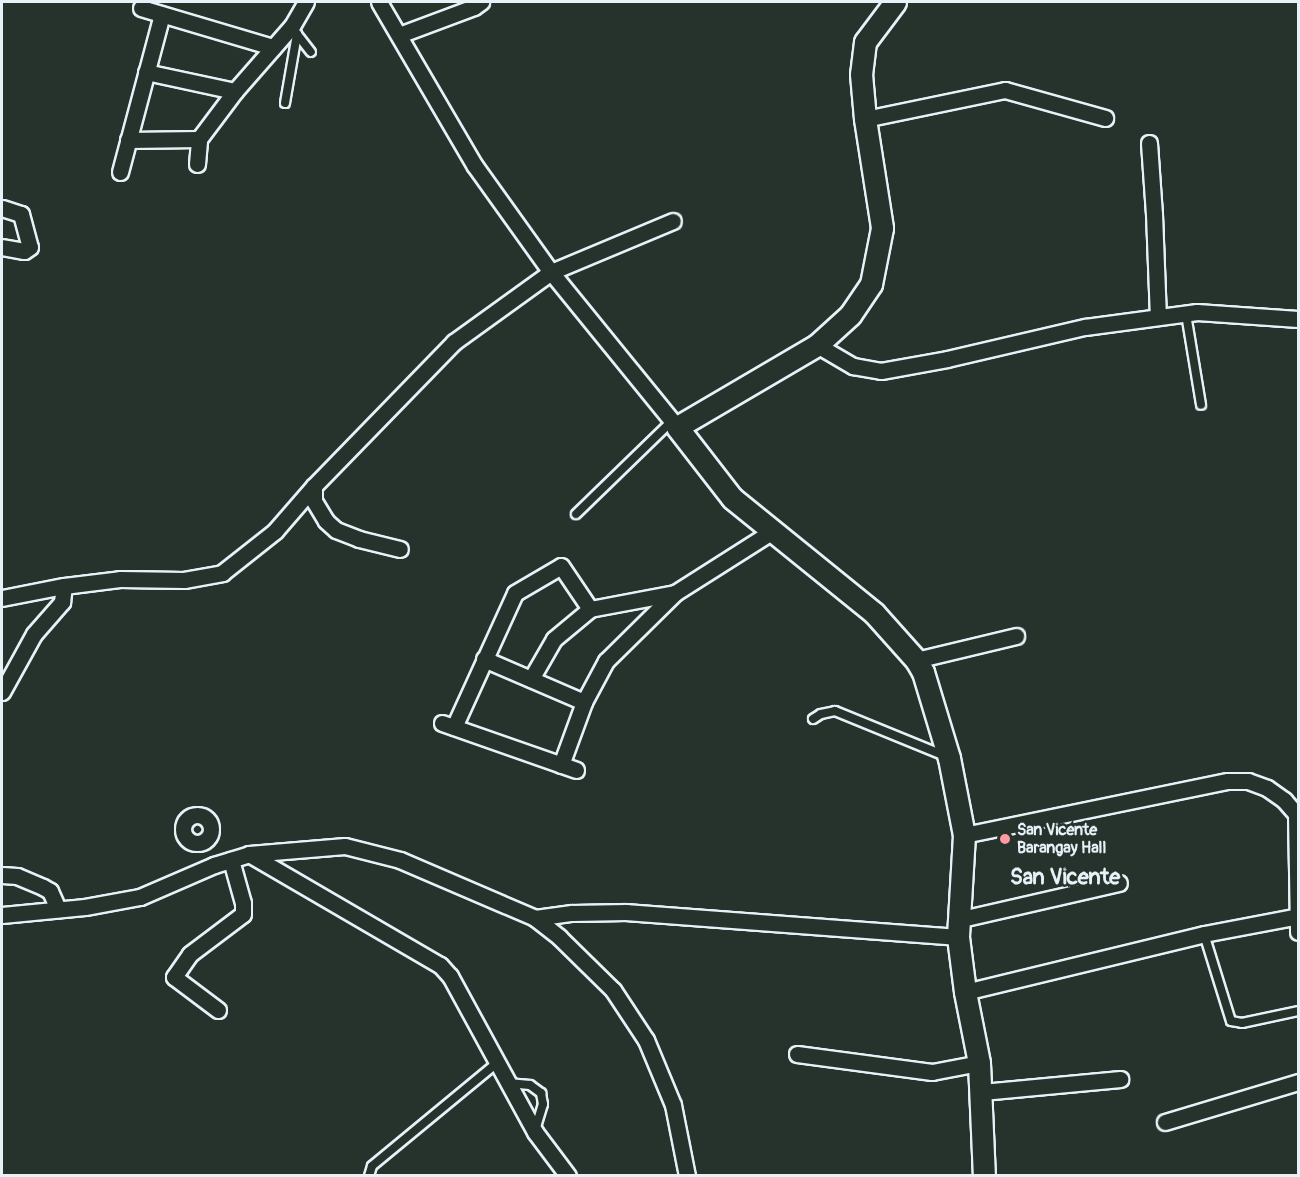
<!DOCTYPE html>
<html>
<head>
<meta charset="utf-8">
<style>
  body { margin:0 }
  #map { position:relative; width:1300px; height:1177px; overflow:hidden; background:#26332d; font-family:Pangolin,sans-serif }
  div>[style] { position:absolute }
  .roads { filter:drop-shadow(2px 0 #e8f1f8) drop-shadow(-2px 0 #e8f1f8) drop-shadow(0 2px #e8f1f8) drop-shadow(0 -2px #e8f1f8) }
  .lane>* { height:8px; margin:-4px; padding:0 4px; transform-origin:4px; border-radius:4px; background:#26332d }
  .street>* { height:15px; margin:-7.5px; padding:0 7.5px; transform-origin:7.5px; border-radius:7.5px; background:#26332d }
  .street>.ring { margin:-7.5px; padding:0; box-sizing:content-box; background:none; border:15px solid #26332d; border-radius:50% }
  .secondary>* { height:21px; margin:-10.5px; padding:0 10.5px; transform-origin:10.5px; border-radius:10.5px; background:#26332d }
  .dots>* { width:16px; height:16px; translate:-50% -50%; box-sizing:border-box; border:3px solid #26332d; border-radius:50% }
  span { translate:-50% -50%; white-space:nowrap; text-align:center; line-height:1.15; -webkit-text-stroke:5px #26332d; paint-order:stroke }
  .poi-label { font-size:16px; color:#e8f1f8; font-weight:700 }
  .left { translate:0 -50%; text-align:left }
  .district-label { font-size:22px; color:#e8f1f8; font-weight:700 }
  .frame { position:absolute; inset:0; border:3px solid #e8f1f8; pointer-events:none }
</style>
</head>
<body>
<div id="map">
  <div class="roads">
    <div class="lane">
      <i style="left:296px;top:33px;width:24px;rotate:52deg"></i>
      <i style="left:285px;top:103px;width:70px;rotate:-80.1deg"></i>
      <i style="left:1186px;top:314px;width:92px;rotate:80.6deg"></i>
      <i style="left:576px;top:514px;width:134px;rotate:-44.1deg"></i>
      <i style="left:813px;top:719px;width:9px;rotate:-32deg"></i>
      <i style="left:821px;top:714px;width:14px;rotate:-12deg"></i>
      <i style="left:835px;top:711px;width:119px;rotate:22.2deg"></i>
      <i style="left:1204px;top:934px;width:91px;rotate:72.8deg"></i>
      <i style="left:1231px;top:1021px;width:11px;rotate:10deg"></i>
      <i style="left:1242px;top:1023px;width:57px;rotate:-12.1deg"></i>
      <i style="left:508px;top:1083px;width:22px;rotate:5deg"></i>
      <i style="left:530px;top:1085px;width:14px;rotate:36deg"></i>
      <i style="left:541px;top:1093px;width:11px;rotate:80deg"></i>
      <i style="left:543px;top:1104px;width:27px;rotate:107deg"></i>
      <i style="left:369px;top:1176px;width:10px;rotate:-73deg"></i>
      <i style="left:372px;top:1166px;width:162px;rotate:-39.5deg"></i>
    </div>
    <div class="street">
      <i style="left:379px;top:2px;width:190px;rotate:59.7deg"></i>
      <i style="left:475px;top:166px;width:130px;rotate:54.4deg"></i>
      <i style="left:551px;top:272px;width:200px;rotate:50.9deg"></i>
      <i style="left:141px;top:8px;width:138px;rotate:16.5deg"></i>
      <i style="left:399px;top:35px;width:80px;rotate:-20.5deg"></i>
      <i style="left:474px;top:7px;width:9px;rotate:-36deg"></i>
      <i style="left:146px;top:72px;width:91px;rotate:12.1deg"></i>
      <i style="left:865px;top:119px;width:143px;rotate:-11.7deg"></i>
      <i style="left:1005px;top:90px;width:104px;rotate:15.6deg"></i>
      <i style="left:128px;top:140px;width:71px;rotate:-0.8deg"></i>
      <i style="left:1149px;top:143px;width:71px;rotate:86deg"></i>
      <i style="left:1154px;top:214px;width:103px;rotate:87.8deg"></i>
      <i style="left:197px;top:164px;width:25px;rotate:-85deg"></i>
      <i style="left:199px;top:139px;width:60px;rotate:-53.1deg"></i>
      <i style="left:235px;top:91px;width:86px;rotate:-48.8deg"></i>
      <i style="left:292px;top:26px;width:28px;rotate:-60deg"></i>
      <i style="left:120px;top:172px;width:163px;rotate:-75.1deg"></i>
      <i style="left:2px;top:208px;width:20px;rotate:18deg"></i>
      <i style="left:21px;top:214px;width:34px;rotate:75deg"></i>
      <i style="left:30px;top:247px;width:7px;rotate:146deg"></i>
      <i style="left:24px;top:251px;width:22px;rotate:-170deg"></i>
      <i style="left:817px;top:345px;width:42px;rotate:30.3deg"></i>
      <i style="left:853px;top:366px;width:28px;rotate:10deg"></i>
      <i style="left:881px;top:371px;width:67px;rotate:-10.3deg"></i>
      <i style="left:947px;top:359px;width:142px;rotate:-13.1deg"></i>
      <i style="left:1085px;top:327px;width:113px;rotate:-7.6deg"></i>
      <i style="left:1197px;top:312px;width:101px;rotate:4deg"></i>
      <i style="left:314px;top:486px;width:15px;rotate:90deg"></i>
      <i style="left:314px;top:501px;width:23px;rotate:59deg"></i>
      <i style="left:326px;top:521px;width:13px;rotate:42deg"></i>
      <i style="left:336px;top:530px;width:25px;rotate:21deg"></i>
      <i style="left:359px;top:539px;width:42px;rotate:13.7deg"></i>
      <i style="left:2px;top:598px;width:63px;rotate:-11deg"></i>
      <i style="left:64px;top:586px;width:56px;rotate:-7.1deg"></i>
      <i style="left:120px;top:579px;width:64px;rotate:0.9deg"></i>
      <i style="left:184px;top:580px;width:39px;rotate:-10deg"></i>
      <i style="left:222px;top:573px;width:68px;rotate:-38.4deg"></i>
      <i style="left:275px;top:531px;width:60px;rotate:-49.1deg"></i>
      <i style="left:314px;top:486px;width:201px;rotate:-45.8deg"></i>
      <i style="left:454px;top:342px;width:120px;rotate:-35.8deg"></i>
      <i style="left:551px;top:272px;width:132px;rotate:-22.7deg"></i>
      <i style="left:484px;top:659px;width:109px;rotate:23.3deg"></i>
      <i style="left:916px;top:660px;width:103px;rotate:-13.5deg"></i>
      <i style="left:531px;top:679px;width:46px;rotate:-60.1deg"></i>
      <i style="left:554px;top:639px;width:47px;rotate:-39.8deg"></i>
      <i style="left:590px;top:609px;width:86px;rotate:-10.7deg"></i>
      <i style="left:2px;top:692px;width:66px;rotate:-61.1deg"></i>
      <i style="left:34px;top:634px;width:43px;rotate:-48.8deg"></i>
      <i style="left:62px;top:602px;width:16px;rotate:-83deg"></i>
      <i style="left:442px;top:723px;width:142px;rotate:19.3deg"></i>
      <i style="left:454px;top:727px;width:147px;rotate:-65.5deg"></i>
      <i style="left:515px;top:593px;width:53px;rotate:-30.4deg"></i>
      <i style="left:561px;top:566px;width:52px;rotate:56deg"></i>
      <i style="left:561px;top:765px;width:67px;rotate:-69.9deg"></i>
      <i style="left:584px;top:702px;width:47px;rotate:-61.8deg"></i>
      <i style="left:606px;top:661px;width:97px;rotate:-44.6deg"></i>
      <i style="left:675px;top:593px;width:114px;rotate:-32.4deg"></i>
      <i class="ring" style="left:183px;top:815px;width:13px;height:13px"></i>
      <i style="left:964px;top:835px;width:269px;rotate:-11.6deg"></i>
      <i style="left:1228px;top:781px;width:20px"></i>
      <i style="left:1248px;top:781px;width:20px;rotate:20deg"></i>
      <i style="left:1267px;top:788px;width:21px;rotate:35deg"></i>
      <i style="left:1284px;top:800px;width:18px;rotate:49deg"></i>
      <i style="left:1296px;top:814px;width:118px;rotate:89deg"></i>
      <i style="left:249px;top:854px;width:221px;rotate:30.2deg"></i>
      <i style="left:440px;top:965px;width:15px;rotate:48deg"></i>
      <i style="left:450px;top:976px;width:178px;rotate:61.4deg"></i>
      <i style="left:535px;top:1132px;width:55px;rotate:53.1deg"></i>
      <i style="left:2px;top:875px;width:15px;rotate:4deg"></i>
      <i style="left:17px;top:876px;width:28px;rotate:23deg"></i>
      <i style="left:43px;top:887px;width:8px;rotate:30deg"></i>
      <i style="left:50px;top:891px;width:20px;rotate:66deg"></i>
      <i style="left:2px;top:915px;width:83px;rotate:-5.5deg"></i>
      <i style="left:85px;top:907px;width:56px;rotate:-10.3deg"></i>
      <i style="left:140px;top:897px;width:81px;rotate:-23.4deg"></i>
      <i style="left:214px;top:865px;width:37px;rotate:-17deg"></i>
      <i style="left:249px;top:854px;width:96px;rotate:-4.8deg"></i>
      <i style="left:345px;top:846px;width:57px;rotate:14.3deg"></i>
      <i style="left:400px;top:860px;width:147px;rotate:23.2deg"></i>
      <i style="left:535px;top:918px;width:31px;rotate:38deg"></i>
      <i style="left:559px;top:937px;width:76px;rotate:44.5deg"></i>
      <i style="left:613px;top:990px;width:60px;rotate:56.6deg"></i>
      <i style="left:646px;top:1040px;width:70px;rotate:67.4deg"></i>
      <i style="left:673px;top:1105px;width:72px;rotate:78.8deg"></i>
      <i style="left:535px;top:918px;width:37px;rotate:-8deg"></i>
      <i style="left:572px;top:913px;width:54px;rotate:-1.1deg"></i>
      <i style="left:626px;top:912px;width:333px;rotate:4.3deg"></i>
      <i style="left:957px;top:920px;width:166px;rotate:-12.9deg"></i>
      <i style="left:965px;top:992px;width:246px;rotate:-13.6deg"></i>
      <i style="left:1204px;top:934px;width:96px;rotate:-10.8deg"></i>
      <i style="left:218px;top:1010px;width:55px;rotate:-143.1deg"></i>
      <i style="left:174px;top:977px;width:28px;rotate:-55deg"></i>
      <i style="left:190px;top:954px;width:66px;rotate:-37deg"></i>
      <i style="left:243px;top:914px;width:11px;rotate:-90deg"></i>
      <i style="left:243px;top:903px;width:45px;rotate:-105.6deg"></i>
      <i style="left:797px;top:1054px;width:136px;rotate:7.6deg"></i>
      <i style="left:932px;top:1072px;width:48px;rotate:-10.8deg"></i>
      <i style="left:982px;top:1092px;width:139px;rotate:-5.4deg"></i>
      <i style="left:1165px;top:1122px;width:139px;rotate:-16.7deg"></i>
    </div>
    <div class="secondary">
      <i style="left:895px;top:2px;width:50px;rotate:126.9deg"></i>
      <i style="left:865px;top:42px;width:32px;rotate:97deg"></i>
      <i style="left:861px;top:74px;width:45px;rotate:84.9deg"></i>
      <i style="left:865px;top:119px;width:110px;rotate:81.1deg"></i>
      <i style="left:882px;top:228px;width:57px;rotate:101.1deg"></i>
      <i style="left:871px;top:284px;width:37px;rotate:124deg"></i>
      <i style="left:850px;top:315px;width:45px;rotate:137.7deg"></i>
      <i style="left:817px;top:345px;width:162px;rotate:149.6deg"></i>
      <i style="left:677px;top:427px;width:90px;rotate:52.2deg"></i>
      <i style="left:732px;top:498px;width:183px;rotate:39deg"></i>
      <i style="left:874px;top:613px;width:63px;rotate:48.2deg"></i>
      <i style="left:916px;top:660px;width:14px;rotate:60deg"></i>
      <i style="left:923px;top:672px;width:90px;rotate:73.2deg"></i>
      <i style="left:949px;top:758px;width:78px;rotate:79deg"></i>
      <i style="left:964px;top:835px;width:102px;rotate:93.4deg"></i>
      <i style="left:958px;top:937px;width:55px;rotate:82.7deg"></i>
      <i style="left:965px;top:992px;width:72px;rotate:78.8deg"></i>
      <i style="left:979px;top:1063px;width:113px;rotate:87.5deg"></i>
    </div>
  </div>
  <div class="dots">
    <i style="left:1005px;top:839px;background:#ff9aa2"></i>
  </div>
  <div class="poi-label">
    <span class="left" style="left:1017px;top:839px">San Vicente<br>Barangay Hall</span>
  </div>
  <div class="district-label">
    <span style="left:1065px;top:878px">San Vicente</span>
  </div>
  <div class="frame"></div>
</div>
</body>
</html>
